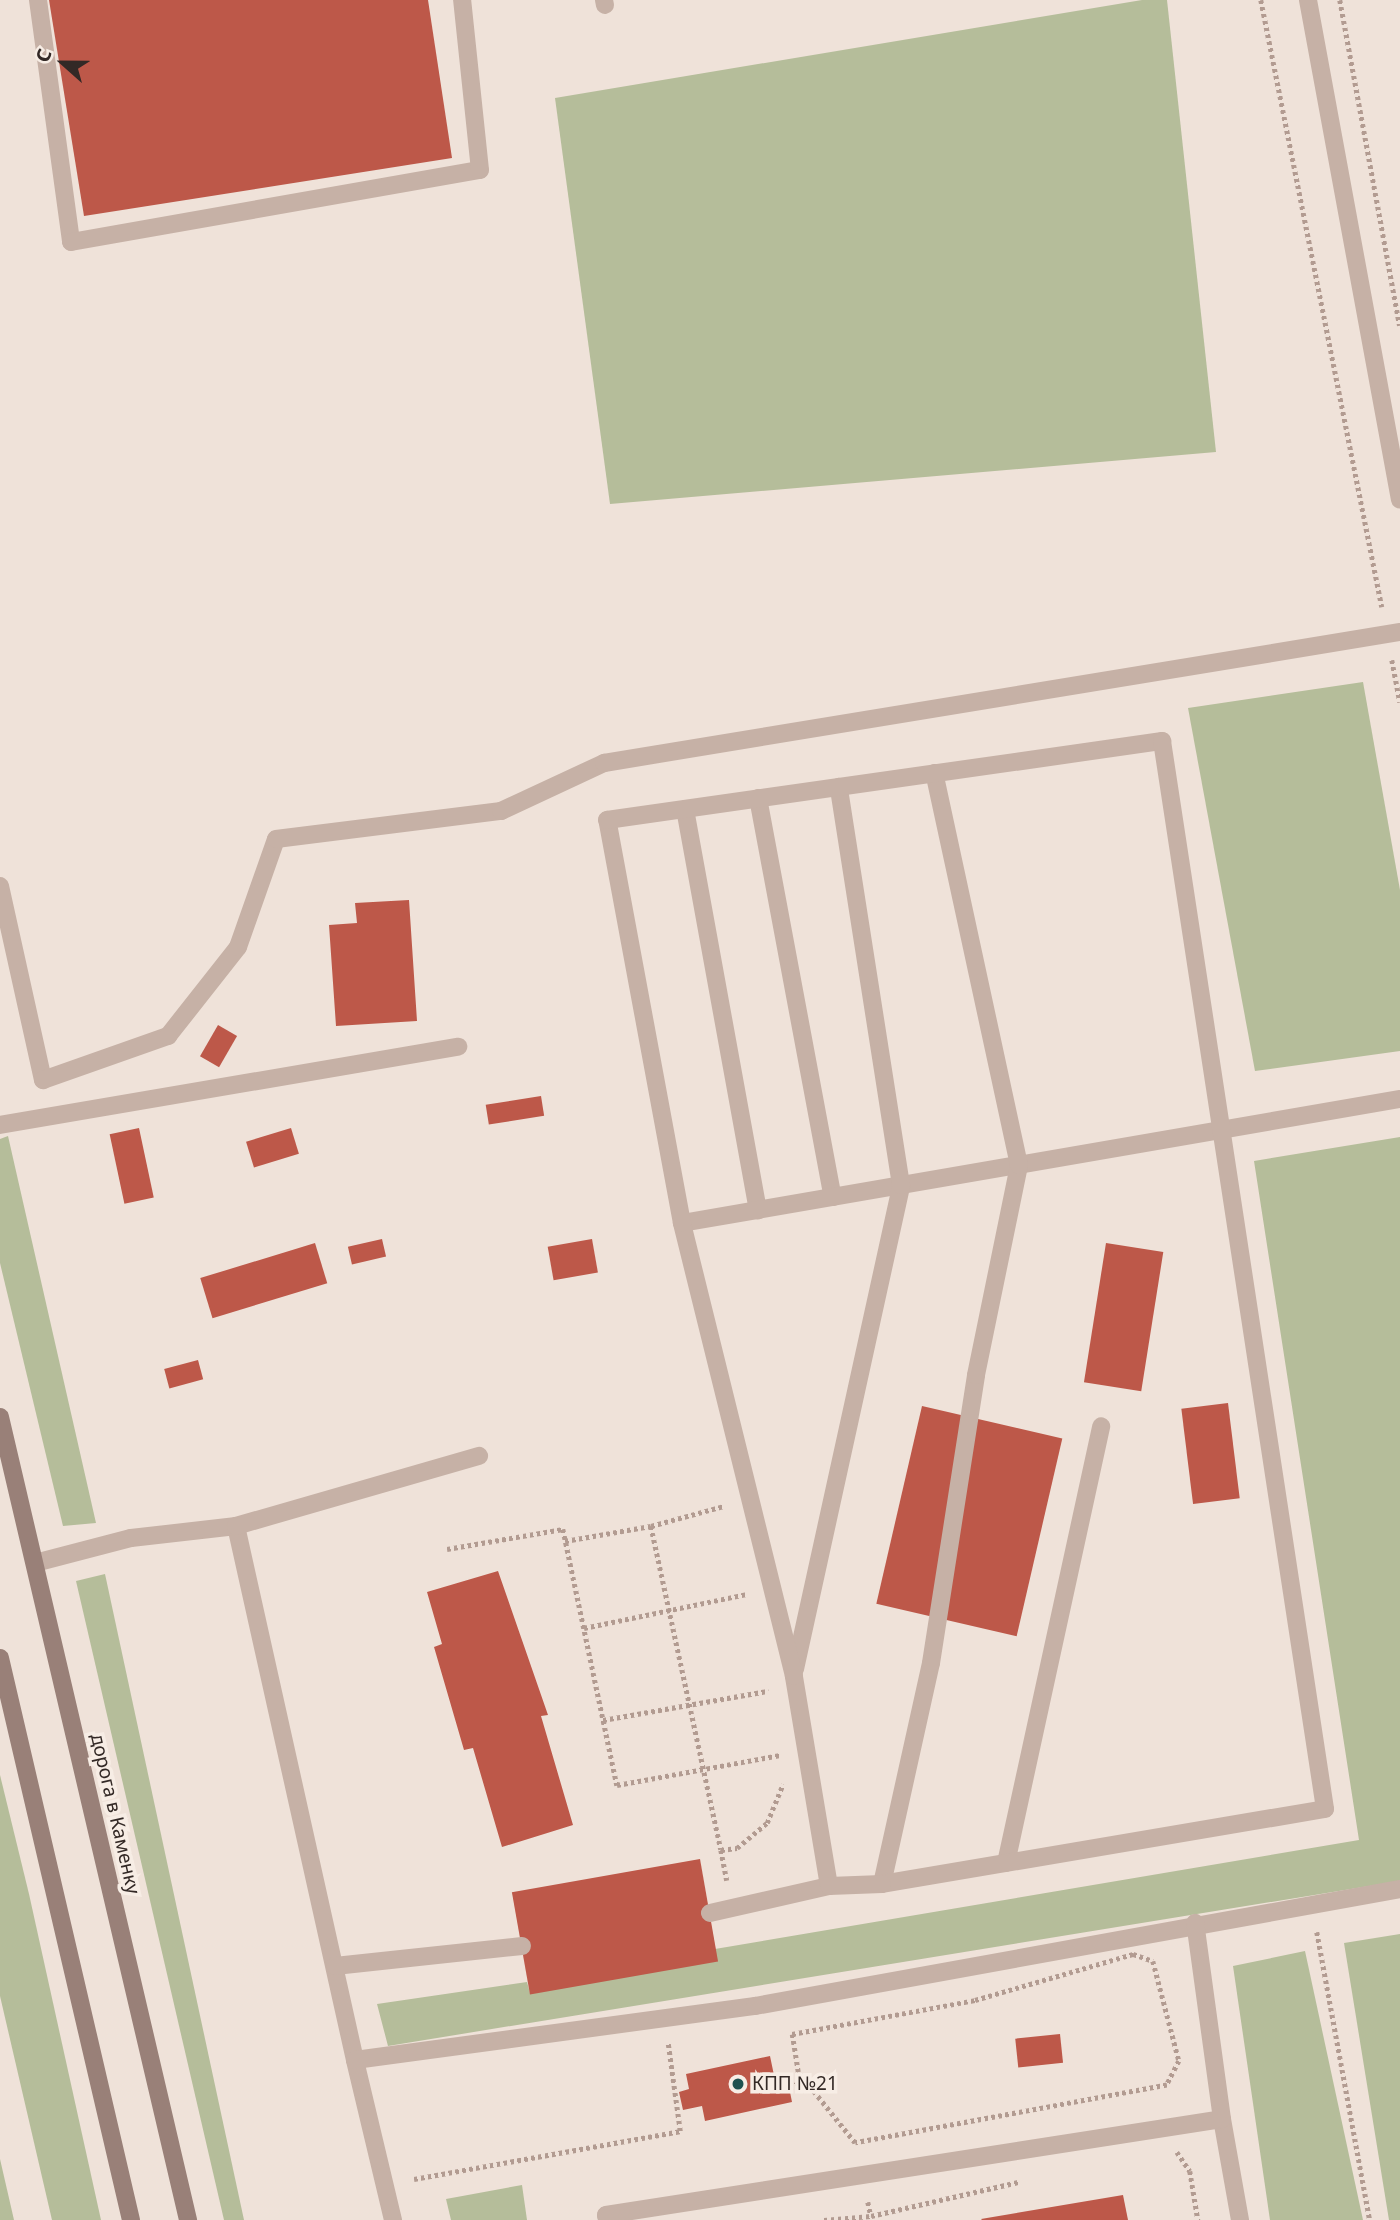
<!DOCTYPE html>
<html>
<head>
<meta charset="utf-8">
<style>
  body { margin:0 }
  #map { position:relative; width:1400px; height:2220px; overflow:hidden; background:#efe2d9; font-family:"Noto Sans",sans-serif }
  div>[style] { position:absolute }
  .green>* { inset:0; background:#b5bd9a }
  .building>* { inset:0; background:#bd5849; transform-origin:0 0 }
  .path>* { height:4.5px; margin-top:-2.25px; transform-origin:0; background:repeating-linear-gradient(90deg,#b29b91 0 3.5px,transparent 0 7px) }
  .lane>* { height:18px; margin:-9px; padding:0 9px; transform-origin:9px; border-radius:9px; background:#c6b1a6 }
  .secondary>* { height:18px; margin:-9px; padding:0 9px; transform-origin:9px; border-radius:9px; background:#998078 }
  .dots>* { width:19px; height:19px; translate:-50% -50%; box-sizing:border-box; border:4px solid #f7ede5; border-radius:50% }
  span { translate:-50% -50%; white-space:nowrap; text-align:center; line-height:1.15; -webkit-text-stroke:7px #f7ede5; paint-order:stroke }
  .street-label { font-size:19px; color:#332926 }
  .poi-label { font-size:19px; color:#332926 }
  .left { translate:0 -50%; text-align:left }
  .north { position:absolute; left:28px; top:28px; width:70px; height:70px; -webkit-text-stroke:5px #f7ede5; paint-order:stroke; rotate:291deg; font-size:19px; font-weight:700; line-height:28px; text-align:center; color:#332926 }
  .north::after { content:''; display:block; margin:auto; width:24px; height:32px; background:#332926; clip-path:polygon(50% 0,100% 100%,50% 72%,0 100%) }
</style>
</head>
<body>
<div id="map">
  <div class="green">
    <i style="clip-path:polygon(1142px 0,1167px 0,1216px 452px,610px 504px,555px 98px)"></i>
    <i style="clip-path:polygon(1363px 682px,1400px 890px,1400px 1051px,1255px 1071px,1188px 708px)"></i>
    <i style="clip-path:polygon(8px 1136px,96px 1523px,63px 1526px,0 1263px,0 1139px)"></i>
    <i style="clip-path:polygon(1400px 1137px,1400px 1881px,388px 2046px,377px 2004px,527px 1982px,530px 1993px,717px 1961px,715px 1949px,1359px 1840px,1254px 1161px)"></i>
    <i style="clip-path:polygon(105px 1574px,244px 2220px,224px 2220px,76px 1581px)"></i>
    <i style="clip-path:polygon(0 1775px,29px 1894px,101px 2220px,52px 2220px,0 1996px)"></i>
    <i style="clip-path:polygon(1400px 1934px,1400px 2220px,1389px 2220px,1344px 1943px)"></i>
    <i style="clip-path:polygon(1305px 1951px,1363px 2220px,1270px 2220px,1233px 1966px)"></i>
    <i style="clip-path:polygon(0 2159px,14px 2220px,0 2220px)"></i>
    <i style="clip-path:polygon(522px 2185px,527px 2220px,451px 2220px,446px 2199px)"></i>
  </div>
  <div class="building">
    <i style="clip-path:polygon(49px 0,428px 0,452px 158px,84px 216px)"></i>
    <i style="clip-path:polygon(409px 900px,417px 1021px,336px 1026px,329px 925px,357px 923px,355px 903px)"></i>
    <i style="left:218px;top:1025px;width:22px;height:36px;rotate:30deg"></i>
    <i style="left:541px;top:1096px;width:20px;height:56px;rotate:81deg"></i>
    <i style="left:139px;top:1128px;width:71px;height:30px;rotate:78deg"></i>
    <i style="left:291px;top:1128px;width:27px;height:47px;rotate:73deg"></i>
    <i style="left:382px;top:1239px;width:18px;height:35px;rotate:77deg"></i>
    <i style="left:592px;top:1239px;width:34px;height:45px;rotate:80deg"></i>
    <i style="left:315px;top:1243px;width:42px;height:120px;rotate:73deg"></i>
    <i style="left:1106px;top:1243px;width:58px;height:141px;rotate:9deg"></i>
    <i style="left:198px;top:1360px;width:20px;height:35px;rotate:75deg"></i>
    <i style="left:1228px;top:1403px;width:96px;height:47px;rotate:83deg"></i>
    <i style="left:922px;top:1406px;width:144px;height:203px;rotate:13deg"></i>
    <i style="clip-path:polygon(498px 1571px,548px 1715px,541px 1716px,573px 1825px,502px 1847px,473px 1748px,464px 1750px,434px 1647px,442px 1644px,427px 1592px)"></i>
    <i style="left:700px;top:1859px;width:104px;height:191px;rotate:80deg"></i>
    <i style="left:1060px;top:2034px;width:29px;height:45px;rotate:84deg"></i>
    <i style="clip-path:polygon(770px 2056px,775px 2080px,787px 2077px,792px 2102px,705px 2121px,702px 2106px,683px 2110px,679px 2092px,689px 2089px,686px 2074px)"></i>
    <i style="clip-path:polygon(1123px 2195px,1128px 2220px,982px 2220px,981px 2219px)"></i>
  </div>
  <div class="path">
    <i style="left:1261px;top:0;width:619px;rotate:78.73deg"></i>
    <i style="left:1340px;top:0;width:331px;rotate:79.6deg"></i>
    <i style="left:1392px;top:660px;width:43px;rotate:79.2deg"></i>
    <i style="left:651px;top:1526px;width:76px;rotate:-15.3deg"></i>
    <i style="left:565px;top:1541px;width:87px;rotate:-9.9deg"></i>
    <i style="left:651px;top:1526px;width:331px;rotate:77.8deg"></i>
    <i style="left:721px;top:1850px;width:16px;rotate:-7deg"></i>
    <i style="left:737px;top:1848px;width:39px;rotate:-40deg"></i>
    <i style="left:767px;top:1823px;width:42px;rotate:-67.7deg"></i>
    <i style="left:447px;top:1549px;width:118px;rotate:-9.8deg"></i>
    <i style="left:563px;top:1529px;width:262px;rotate:78.1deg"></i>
    <i style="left:617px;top:1785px;width:166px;rotate:-10.4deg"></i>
    <i style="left:584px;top:1628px;width:167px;rotate:-11.8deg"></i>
    <i style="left:603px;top:1720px;width:168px;rotate:-10deg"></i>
    <i style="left:721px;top:1850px;width:31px;rotate:79deg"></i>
    <i style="left:1317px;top:1932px;width:293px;rotate:79.6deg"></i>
    <i style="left:1133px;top:1954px;width:21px;rotate:19deg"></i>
    <i style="left:1153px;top:1961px;width:103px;rotate:75.4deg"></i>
    <i style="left:1179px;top:2061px;width:27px;rotate:117deg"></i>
    <i style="left:1167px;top:2085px;width:317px;rotate:169.5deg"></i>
    <i style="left:855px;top:2143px;width:91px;rotate:-128.8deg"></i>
    <i style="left:798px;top:2072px;width:38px;rotate:-99deg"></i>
    <i style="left:792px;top:2034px;width:186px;rotate:-10.5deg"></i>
    <i style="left:975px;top:2000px;width:165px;rotate:-16.2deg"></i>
    <i style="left:789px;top:2088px;width:17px;rotate:-28deg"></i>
    <i style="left:1177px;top:2152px;width:23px;rotate:56deg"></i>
    <i style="left:1190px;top:2171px;width:50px;rotate:80.7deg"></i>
    <i style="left:414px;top:2179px;width:270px;rotate:-10.2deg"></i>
    <i style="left:680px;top:2131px;width:89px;rotate:-97.8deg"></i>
    <i style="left:868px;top:2202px;width:14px;rotate:78deg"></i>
    <i style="left:871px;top:2216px;width:151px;rotate:-13deg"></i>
    <i style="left:824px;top:2220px;width:47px;rotate:-4.9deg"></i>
  </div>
  <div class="lane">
    <i style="left:38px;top:0;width:244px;rotate:82.2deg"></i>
    <i style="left:71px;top:242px;width:415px;rotate:-10deg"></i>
    <i style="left:480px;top:170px;width:171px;rotate:-96deg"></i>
    <i style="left:604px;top:0;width:5px;rotate:79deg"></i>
    <i style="left:1308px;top:0;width:508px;rotate:79.57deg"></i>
    <i style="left:758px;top:798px;width:406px;rotate:79.4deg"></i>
    <i style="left:685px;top:809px;width:408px;rotate:79.7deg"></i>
    <i style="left:0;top:886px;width:199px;rotate:77.5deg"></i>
    <i style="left:43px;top:1080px;width:133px;rotate:-19.4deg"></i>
    <i style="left:168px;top:1036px;width:113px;rotate:-51.8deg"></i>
    <i style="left:238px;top:947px;width:114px;rotate:-70.6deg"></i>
    <i style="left:276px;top:839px;width:227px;rotate:-7.1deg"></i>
    <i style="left:501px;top:811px;width:114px;rotate:-25deg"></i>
    <i style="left:604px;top:763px;width:807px;rotate:-9.35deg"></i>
    <i style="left:0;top:1125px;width:465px;rotate:-9.7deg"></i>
    <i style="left:682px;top:1223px;width:729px;rotate:-9.8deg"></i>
    <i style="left:236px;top:1526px;width:547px;rotate:77.44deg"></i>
    <i style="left:35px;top:1563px;width:99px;rotate:-14.6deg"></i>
    <i style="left:131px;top:1538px;width:106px;rotate:-6.5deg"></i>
    <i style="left:236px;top:1526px;width:253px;rotate:-16.1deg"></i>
    <i style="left:795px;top:1669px;width:495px;rotate:-77.6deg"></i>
    <i style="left:901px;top:1185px;width:403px;rotate:-98.9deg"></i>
    <i style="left:1006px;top:1863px;width:447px;rotate:-77.7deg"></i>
    <i style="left:882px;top:1884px;width:226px;rotate:-77.5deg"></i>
    <i style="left:931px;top:1663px;width:291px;rotate:-81.1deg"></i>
    <i style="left:976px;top:1375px;width:214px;rotate:-78.4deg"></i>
    <i style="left:1019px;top:1165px;width:401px;rotate:-102.2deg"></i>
    <i style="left:710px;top:1913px;width:122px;rotate:-12.8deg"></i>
    <i style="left:829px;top:1886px;width:213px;rotate:-99.5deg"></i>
    <i style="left:794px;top:1676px;width:467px;rotate:-103.9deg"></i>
    <i style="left:682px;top:1223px;width:410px;rotate:-100.5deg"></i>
    <i style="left:607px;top:820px;width:561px;rotate:-8.1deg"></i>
    <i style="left:1162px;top:741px;width:1080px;rotate:81.32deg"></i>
    <i style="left:1325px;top:1809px;width:449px;rotate:170.4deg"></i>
    <i style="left:882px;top:1884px;width:53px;rotate:177.8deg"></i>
    <i style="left:335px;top:1966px;width:188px;rotate:-6.1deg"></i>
    <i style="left:1222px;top:2119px;width:103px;rotate:79.9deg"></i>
    <i style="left:393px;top:2220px;width:164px;rotate:-103.4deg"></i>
    <i style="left:355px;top:2060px;width:404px;rotate:-7.7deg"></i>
    <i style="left:755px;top:2006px;width:656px;rotate:-10.28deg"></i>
    <i style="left:607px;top:2220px;width:5px;rotate:-101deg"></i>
    <i style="left:606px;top:2215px;width:623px;rotate:-8.86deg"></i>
    <i style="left:1222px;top:2119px;width:198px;rotate:-97.8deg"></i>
  </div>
  <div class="secondary">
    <i style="left:0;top:1417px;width:825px;rotate:76.82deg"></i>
    <i style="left:0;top:1658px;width:577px;rotate:76.88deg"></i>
  </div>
  <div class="dots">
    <i style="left:738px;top:2084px;background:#1f514f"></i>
  </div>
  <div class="street-label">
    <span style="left:115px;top:1814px;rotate:77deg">дорога в Каменку</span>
  </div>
  <div class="poi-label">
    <span class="left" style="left:752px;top:2084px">КПП №21</span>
  </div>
  <div class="north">С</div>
</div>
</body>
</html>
